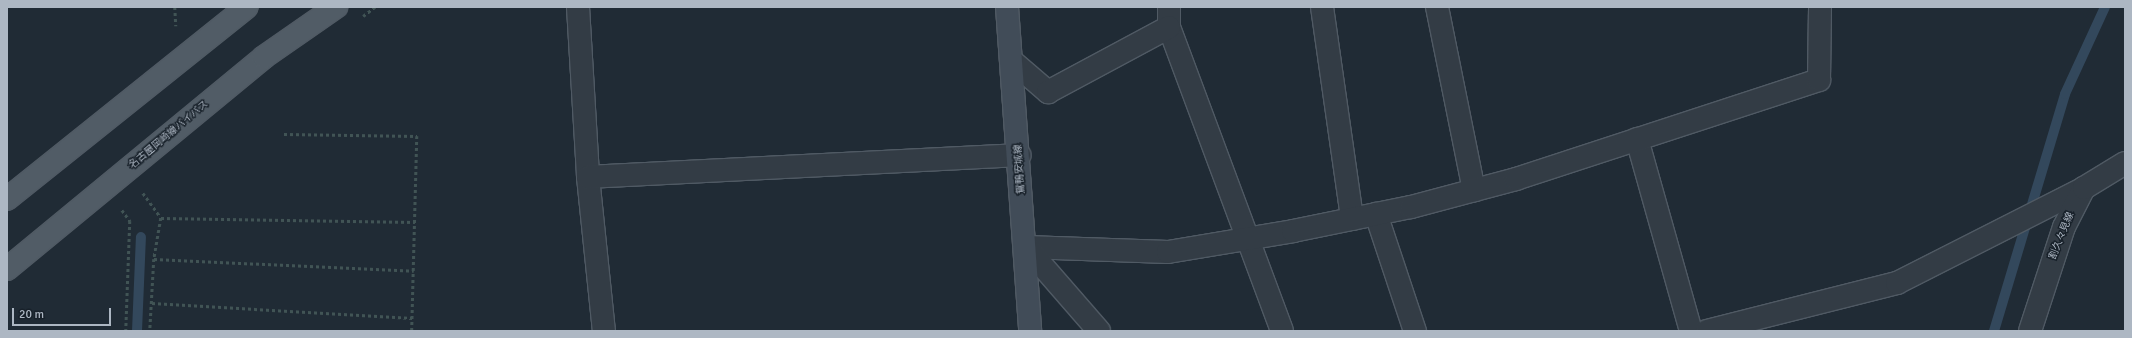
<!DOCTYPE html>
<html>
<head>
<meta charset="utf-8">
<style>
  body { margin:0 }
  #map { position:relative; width:2132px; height:338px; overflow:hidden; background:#202b35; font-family:Signika,"Noto Sans JP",sans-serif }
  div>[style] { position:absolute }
  .stream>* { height:10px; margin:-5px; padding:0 5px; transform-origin:5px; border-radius:5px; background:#33485c }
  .path>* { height:2.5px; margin-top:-1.25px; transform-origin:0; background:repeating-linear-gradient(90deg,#415455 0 3px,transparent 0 6px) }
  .roads { filter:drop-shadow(1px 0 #505a64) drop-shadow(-1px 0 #505a64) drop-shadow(0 1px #505a64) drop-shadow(0 -1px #505a64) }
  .minor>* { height:22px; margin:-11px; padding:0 11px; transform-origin:11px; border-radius:11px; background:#333c45 }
  .tertiary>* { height:22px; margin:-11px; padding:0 11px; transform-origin:11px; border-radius:11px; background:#333c45 }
  .secondary>* { height:22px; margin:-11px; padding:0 11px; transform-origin:11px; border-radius:11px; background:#414c58 }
  .primary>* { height:22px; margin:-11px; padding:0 11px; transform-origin:11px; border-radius:11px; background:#515c66 }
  span { translate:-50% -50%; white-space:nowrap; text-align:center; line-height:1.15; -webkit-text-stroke:3px #18212a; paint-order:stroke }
  .street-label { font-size:10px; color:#adb7c3 }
  .frame { position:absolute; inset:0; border:8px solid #adb7c3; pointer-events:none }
  .scale { position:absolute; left:12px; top:308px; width:99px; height:18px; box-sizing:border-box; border:2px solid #adb7c3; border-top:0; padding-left:5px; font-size:12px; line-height:14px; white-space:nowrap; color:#adb7c3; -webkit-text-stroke:3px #18212a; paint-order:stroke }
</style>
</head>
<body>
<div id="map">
  <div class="stream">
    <i style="left:137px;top:331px;width:94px;rotate:-87.6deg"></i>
    <i style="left:1994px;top:331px;width:247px;rotate:-73.3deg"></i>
    <i style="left:2065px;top:94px;width:96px;rotate:-65.3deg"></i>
  </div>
  <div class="path">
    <i style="left:175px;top:7px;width:19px;rotate:87deg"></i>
    <i style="left:363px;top:16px;width:15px;rotate:-37deg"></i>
    <i style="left:284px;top:134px;width:133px;rotate:0.9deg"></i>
    <i style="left:417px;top:136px;width:195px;rotate:91.5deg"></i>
    <i style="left:143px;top:193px;width:31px;rotate:54deg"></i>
    <i style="left:161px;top:218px;width:42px;rotate:99.7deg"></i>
    <i style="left:154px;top:259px;width:72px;rotate:93.2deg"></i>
    <i style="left:122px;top:210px;width:14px;rotate:54deg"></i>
    <i style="left:130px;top:221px;width:110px;rotate:92.1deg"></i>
    <i style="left:161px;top:218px;width:254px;rotate:0.9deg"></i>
    <i style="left:154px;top:259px;width:260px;rotate:2.6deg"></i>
    <i style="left:152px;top:303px;width:261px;rotate:3.3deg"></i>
  </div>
  <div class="roads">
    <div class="minor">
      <i style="left:578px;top:7px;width:170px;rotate:86.6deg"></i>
      <i style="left:588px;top:177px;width:155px;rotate:84.1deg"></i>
      <i style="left:1169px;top:7px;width:20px;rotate:90deg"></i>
      <i style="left:1169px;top:27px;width:324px;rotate:69.6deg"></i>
      <i style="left:1322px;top:7px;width:214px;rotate:81.9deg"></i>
      <i style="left:1437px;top:7px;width:187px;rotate:78.6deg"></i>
      <i style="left:1012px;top:61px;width:48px;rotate:40.7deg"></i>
      <i style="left:1048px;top:92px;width:137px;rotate:-28.2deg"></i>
      <i style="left:1637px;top:139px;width:199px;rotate:74.3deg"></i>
      <i style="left:588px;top:177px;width:432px;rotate:-2.9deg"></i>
      <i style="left:1376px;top:214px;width:123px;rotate:71.6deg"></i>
      <i style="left:1026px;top:247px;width:142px;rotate:2deg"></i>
      <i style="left:1168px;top:252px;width:127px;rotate:-9.5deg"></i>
      <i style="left:1293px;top:231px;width:120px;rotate:-11.5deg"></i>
      <i style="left:1411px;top:207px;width:109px;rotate:-14.9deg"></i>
      <i style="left:1516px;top:179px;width:319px;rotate:-18.1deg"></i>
      <i style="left:1819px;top:80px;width:73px;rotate:-89.2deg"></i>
      <i style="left:1026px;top:247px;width:111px;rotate:49deg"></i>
      <i style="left:1707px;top:331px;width:196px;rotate:-14.2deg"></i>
      <i style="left:1897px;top:283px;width:210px;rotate:-26.9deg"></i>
    </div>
    <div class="tertiary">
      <i style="left:2030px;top:331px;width:109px;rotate:-71.9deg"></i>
      <i style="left:2064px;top:227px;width:44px;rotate:-62.9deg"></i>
      <i style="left:2084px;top:188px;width:48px;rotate:-31.4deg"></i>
    </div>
    <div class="secondary">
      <i style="left:1007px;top:7px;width:325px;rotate:85.9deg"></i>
    </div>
    <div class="primary">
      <i style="left:7px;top:199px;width:307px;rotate:-38.7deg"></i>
      <i style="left:7px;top:269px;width:333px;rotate:-39.5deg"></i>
      <i style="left:264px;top:57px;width:88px;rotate:-34.8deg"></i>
    </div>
  </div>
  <div class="street-label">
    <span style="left:169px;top:135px;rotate:-40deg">名古屋岡崎線バイパス</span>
    <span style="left:1020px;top:169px;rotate:-94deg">鴛鴨安城線</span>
    <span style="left:2062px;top:236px;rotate:-68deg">割久々見線</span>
  </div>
  <div class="frame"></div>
  <div class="scale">20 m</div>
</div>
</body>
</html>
